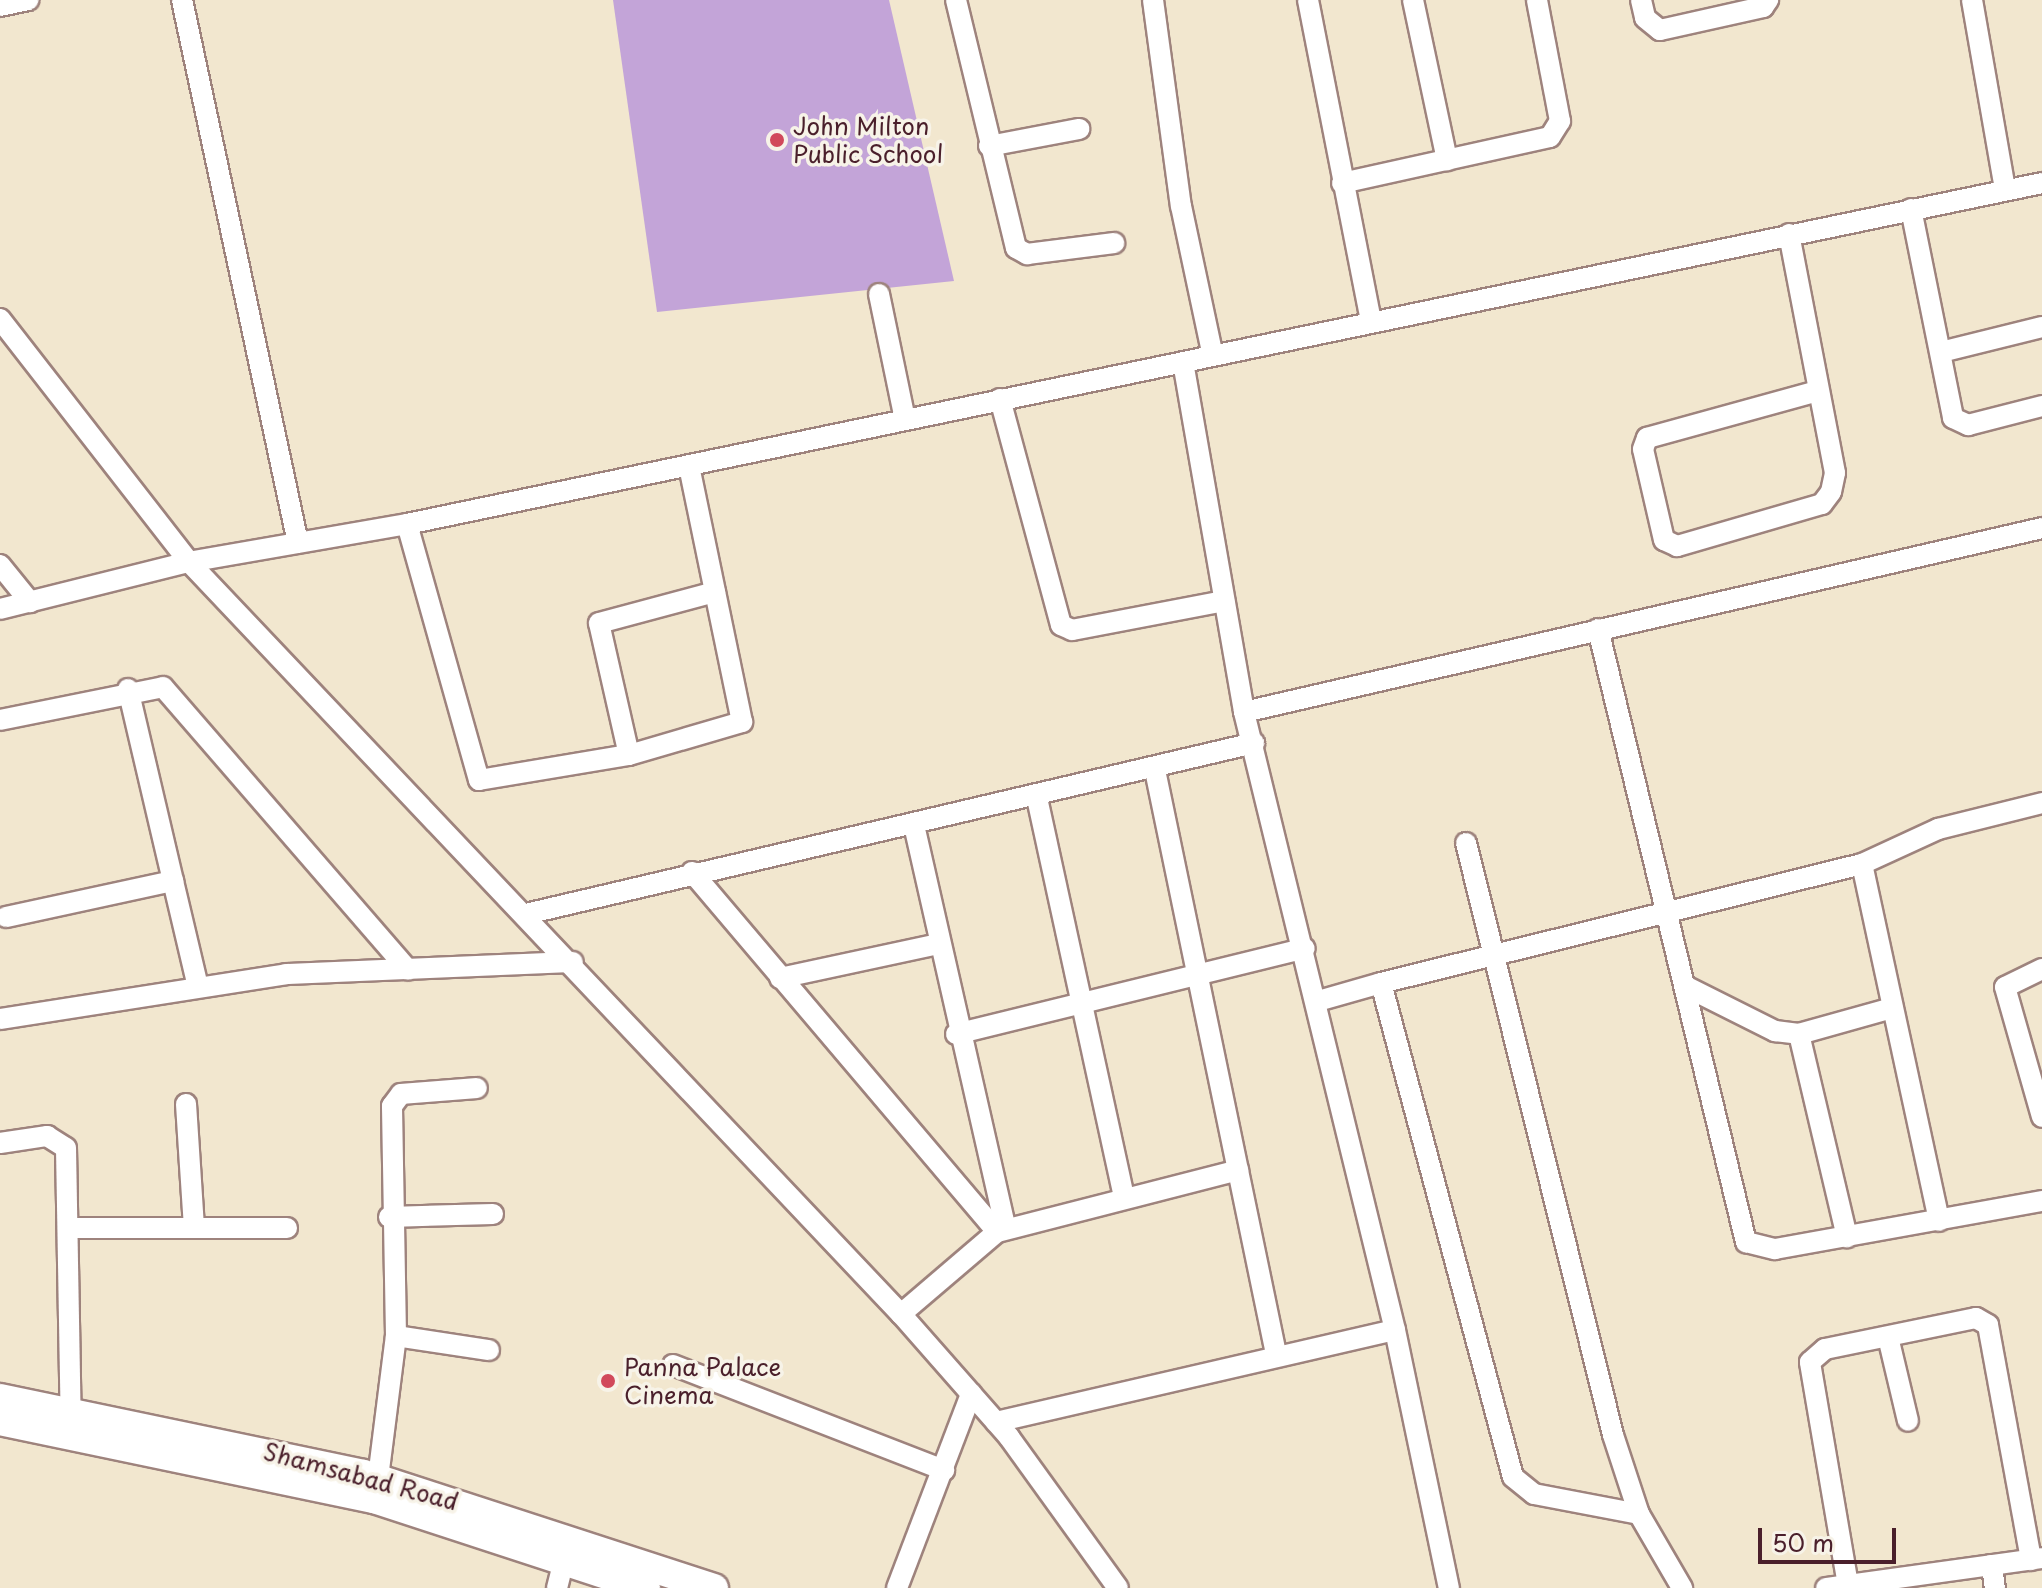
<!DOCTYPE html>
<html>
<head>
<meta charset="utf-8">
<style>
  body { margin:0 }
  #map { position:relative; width:2042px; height:1588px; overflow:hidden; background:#f2e7cf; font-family:"Playpen Sans",sans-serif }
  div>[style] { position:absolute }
  .building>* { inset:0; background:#c3a4d8 }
  .roads { filter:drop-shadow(2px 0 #9e837d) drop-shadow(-2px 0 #9e837d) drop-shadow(0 2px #9e837d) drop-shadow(0 -2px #9e837d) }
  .minor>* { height:20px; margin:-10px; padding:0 10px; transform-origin:10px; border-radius:10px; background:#fff }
  .secondary>* { height:28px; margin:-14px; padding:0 14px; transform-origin:14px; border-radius:14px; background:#fff }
  .dots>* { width:22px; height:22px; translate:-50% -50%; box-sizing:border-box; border:4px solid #f7f3e8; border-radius:50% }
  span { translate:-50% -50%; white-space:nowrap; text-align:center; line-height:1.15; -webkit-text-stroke:7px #f7f3e8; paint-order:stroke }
  .poi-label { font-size:24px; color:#4a1f2b }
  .left { translate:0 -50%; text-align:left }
  .street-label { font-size:24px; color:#4a1f2b }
  .scale { position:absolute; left:1758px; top:1528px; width:138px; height:36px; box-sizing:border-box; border:4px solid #4a1f2b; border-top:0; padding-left:10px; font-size:24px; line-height:28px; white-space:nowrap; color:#4a1f2b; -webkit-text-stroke:6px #f7f3e8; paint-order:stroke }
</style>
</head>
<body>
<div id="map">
  <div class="building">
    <i style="clip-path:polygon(613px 0,889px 0,954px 281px,657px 312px)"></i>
  </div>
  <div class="roads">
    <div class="minor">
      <i style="left:182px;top:0;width:555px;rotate:77.94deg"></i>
      <i style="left:956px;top:0;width:255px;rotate:76.4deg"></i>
      <i style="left:1016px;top:248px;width:13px;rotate:29deg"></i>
      <i style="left:1027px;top:254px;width:88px;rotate:-7.2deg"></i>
      <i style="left:1153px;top:0;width:208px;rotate:82.3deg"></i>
      <i style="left:1181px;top:206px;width:153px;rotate:78deg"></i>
      <i style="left:1308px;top:0;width:328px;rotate:78.9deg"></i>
      <i style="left:1413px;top:0;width:164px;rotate:78deg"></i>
      <i style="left:1641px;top:0;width:18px;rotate:77deg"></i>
      <i style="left:1645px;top:18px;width:19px;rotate:39deg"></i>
      <i style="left:1660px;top:30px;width:106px;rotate:-12.6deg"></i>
      <i style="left:1763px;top:7px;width:9px;rotate:-54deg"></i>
      <i style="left:1972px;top:0;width:193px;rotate:80.1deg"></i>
      <i style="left:0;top:6px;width:29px;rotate:-12deg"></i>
      <i style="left:989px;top:146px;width:92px;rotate:-10.7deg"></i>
      <i style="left:1342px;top:183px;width:213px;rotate:-12.5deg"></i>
      <i style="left:1550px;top:137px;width:19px;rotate:-58deg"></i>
      <i style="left:1560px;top:121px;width:123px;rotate:-100.8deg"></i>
      <i style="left:1911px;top:209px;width:213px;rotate:78.6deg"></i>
      <i style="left:1953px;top:418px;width:17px;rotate:25deg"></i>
      <i style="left:1968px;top:425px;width:76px;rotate:-14.4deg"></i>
      <i style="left:1789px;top:234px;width:243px;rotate:79.1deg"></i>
      <i style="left:1835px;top:473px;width:19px;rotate:102deg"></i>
      <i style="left:1831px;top:492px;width:15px;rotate:127deg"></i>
      <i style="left:1822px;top:504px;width:151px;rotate:163.8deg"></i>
      <i style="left:1677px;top:546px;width:14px;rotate:-155deg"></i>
      <i style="left:1664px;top:540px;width:93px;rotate:-103deg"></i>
      <i style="left:1643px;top:449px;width:12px;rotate:-70deg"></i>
      <i style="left:1647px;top:438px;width:177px;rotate:-15.4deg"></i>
      <i style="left:879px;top:294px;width:128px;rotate:78.3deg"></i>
      <i style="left:0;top:319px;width:308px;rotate:52.1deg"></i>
      <i style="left:189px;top:562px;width:1036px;rotate:46.57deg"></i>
      <i style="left:901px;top:1314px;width:164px;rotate:48.7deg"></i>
      <i style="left:1009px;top:1437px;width:186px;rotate:54.2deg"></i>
      <i style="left:1941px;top:352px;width:104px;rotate:-13.9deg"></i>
      <i style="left:1183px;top:362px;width:355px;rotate:80.1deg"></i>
      <i style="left:1244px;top:712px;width:636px;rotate:76.27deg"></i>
      <i style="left:1395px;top:1330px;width:264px;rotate:78.2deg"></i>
      <i style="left:1000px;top:399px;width:234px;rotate:74.9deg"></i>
      <i style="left:1061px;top:625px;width:12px;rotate:24deg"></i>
      <i style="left:1072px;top:630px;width:155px;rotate:-10.8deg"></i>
      <i style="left:407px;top:524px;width:266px;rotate:74.3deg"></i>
      <i style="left:479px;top:780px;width:152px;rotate:-9.5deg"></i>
      <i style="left:629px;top:755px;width:118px;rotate:-16.3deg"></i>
      <i style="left:742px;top:722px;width:262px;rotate:-101.7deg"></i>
      <i style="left:0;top:565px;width:48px;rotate:51deg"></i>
      <i style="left:0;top:609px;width:195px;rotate:-14deg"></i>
      <i style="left:189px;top:562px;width:221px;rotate:-9.9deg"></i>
      <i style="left:407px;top:524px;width:1670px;rotate:-11.78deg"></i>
      <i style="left:1598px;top:629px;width:631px;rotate:76.43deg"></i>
      <i style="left:1746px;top:1242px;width:30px;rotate:14deg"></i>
      <i style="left:1775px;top:1249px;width:271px;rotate:-10.2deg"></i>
      <i style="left:128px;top:689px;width:197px;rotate:76.8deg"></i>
      <i style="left:1244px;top:712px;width:819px;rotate:-12.98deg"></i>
      <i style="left:0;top:720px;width:166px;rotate:-11.4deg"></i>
      <i style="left:163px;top:687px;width:374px;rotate:49.1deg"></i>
      <i style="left:629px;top:755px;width:135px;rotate:-102.8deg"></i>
      <i style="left:599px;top:623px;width:120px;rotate:-15deg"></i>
      <i style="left:1155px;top:770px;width:596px;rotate:78.29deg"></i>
      <i style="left:1037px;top:798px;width:405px;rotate:77.7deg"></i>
      <i style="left:914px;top:825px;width:414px;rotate:77.2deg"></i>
      <i style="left:1466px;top:843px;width:610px;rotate:76.05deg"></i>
      <i style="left:1613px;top:1435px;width:83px;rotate:71.8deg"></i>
      <i style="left:1639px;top:1514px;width:86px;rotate:59.8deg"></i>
      <i style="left:1862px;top:864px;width:365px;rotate:77.8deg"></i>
      <i style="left:692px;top:872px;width:472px;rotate:49.7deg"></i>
      <i style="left:526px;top:914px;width:748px;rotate:-13.22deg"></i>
      <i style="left:6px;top:917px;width:171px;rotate:-12.2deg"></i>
      <i style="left:173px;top:881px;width:109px;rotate:76.7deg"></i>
      <i style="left:2042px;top:969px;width:41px;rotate:154.1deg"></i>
      <i style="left:2005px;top:987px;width:135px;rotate:74.1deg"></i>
      <i style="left:780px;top:978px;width:162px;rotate:-12.1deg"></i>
      <i style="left:1381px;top:983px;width:496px;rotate:-13.9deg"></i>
      <i style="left:1862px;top:864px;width:84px;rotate:-24.7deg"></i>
      <i style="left:1938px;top:829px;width:107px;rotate:-14deg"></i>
      <i style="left:1685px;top:986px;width:101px;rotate:26.6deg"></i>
      <i style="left:1775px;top:1031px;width:24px;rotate:7deg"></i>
      <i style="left:1799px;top:1034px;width:97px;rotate:-15.6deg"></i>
      <i style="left:1318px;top:1001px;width:66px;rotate:-15.9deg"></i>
      <i style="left:1381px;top:983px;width:511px;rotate:75.04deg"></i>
      <i style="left:1513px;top:1477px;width:27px;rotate:39deg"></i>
      <i style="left:1534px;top:1494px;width:107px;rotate:10.8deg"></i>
      <i style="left:0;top:1019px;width:290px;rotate:-8.9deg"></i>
      <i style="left:286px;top:974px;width:287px;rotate:-2.4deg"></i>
      <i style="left:956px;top:1034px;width:359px;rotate:-13.8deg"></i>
      <i style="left:1799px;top:1034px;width:209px;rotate:76.7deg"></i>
      <i style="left:186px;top:1104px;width:123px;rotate:86.3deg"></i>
      <i style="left:0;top:1143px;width:48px;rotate:-8.5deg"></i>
      <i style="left:47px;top:1136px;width:22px;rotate:32deg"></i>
      <i style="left:66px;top:1148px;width:276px;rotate:89deg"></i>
      <i style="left:389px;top:1217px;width:104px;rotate:-1.7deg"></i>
      <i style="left:69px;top:1228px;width:218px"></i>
      <i style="left:901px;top:1314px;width:126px;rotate:-40.5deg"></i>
      <i style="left:997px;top:1232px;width:249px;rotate:-14.4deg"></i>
      <i style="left:396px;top:1336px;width:94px;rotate:8.6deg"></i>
      <i style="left:1888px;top:1337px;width:86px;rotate:76.6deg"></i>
      <i style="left:673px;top:1365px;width:291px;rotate:21.2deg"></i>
      <i style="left:996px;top:1422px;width:409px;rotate:-13deg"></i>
      <i style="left:378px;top:1478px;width:143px;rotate:-82.8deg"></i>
      <i style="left:396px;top:1336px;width:230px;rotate:-91deg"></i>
      <i style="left:392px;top:1106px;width:15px;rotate:-53deg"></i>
      <i style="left:401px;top:1094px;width:76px;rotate:-4.5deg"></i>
      <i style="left:1992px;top:1565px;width:23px;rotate:83deg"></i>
      <i style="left:1848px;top:1585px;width:226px;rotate:-99.7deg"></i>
      <i style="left:1810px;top:1362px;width:20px;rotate:-41deg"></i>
      <i style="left:1825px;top:1349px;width:154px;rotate:-11.6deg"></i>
      <i style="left:1976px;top:1318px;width:14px;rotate:30deg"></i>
      <i style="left:1988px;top:1325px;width:239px;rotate:79.6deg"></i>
      <i style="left:557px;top:1588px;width:30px;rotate:-76deg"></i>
      <i style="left:897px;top:1588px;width:208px;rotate:-69.1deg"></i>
      <i style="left:1826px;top:1588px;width:218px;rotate:-7.9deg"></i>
    </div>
    <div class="secondary">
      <i style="left:0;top:1398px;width:371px;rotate:11.8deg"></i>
      <i style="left:363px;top:1474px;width:369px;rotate:18deg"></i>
      <i style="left:0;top:1421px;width:382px;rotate:11.8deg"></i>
      <i style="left:374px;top:1499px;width:286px;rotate:18.1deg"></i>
    </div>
  </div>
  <div class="dots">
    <i style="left:777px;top:140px;background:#d1495b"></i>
    <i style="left:608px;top:1381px;background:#d1495b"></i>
  </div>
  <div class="poi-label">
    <span class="left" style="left:793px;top:140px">John Milton<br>Public School</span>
    <span class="left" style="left:624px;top:1381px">Panna Palace<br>Cinema</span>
  </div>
  <div class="street-label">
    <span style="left:361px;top:1476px;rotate:15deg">Shamsabad Road</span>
  </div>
  <div class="scale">50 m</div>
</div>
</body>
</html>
